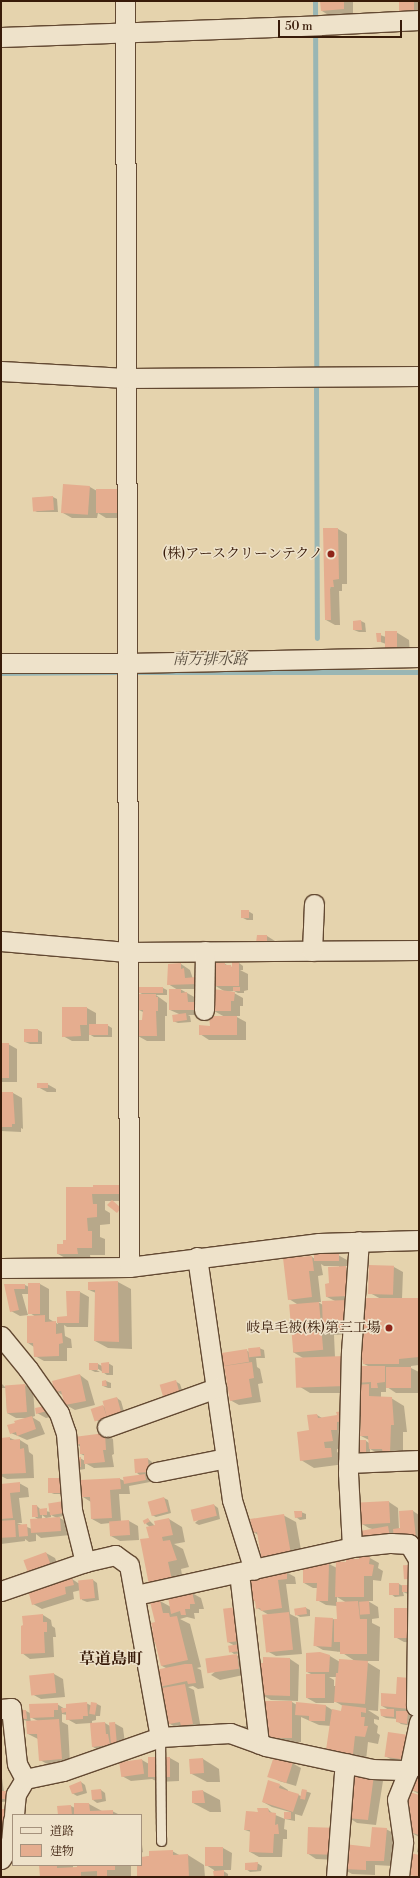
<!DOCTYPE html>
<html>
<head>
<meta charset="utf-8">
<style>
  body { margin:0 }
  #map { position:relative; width:420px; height:1878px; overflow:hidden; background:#e5d3ad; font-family:"Libre Bodoni","Noto Serif JP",serif }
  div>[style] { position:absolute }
  .shadow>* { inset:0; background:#0003 }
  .stream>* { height:5px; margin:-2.5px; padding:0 2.5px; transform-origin:2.5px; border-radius:2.5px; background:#99b6b4 }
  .building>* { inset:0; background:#e5ad8f; transform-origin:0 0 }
  .roads { filter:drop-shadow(1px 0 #634932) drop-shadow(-1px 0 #634932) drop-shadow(0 1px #634932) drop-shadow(0 -1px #634932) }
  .lane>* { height:9px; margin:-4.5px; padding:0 4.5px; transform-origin:4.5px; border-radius:4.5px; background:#eee2ca }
  .street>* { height:19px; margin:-9.5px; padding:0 9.5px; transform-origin:9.5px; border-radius:9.5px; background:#eee2ca }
  .dots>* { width:11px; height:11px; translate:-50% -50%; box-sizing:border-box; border:2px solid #eee2ca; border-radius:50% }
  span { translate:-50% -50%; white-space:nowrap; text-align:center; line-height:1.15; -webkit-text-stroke:3px #eee2ca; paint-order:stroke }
  .poi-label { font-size:14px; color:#381b09 }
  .right { translate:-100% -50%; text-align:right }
  .water-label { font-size:15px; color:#554a3c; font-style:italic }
  .quarter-label { font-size:16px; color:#381b09; font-weight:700 }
  .frame { position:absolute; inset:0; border:2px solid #381b09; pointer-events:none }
  .legend { position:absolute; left:12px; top:1814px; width:130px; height:52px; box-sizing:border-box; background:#eee2ca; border:1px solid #a5927d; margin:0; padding:5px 7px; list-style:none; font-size:12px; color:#381b09 }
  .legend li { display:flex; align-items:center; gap:8px; height:20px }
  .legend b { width:20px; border:1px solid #a5927d }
  .scale { position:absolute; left:278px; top:20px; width:124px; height:18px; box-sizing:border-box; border:2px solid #381b09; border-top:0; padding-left:5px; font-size:12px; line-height:14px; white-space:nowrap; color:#381b09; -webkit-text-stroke:3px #eee2ca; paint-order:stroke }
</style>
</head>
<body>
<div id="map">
  <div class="shadow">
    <i style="clip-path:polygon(321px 1px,353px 1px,353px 14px,330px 16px,322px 11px)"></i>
    <i style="clip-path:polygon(400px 1px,419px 1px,419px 16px,410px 16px,401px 11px)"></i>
    <i style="clip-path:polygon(64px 485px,90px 487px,97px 491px,116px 490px,125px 495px,126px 518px,106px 518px,98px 513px,97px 518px,72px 518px,63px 513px)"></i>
    <i style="clip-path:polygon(53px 497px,57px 499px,58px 512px,37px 512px,33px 510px,33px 498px)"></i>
    <i style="clip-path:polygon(338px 529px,347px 534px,347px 584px,342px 584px,342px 591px,339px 591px,340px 625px,335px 625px,326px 620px)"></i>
    <i style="clip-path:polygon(361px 621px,365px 623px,366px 632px,359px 632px,354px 630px)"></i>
    <i style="clip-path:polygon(396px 632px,409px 640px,410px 655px,399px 655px,386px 647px,386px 644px,378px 641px,377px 634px,386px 637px)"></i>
    <i style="clip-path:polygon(248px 911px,253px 914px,253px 920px,247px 920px,243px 918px)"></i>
    <i style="clip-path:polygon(258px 936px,267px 936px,283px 946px,283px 952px)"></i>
    <i style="clip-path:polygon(239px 963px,243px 966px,243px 970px,240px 970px,248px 974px,248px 990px,244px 991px,244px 993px,238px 993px,234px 991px,226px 992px,234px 993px,243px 998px,243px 1006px,240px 1006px,240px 1016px,235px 1016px,246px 1022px,246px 1040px,209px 1040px,200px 1034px,225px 1017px,214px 1011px,224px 991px,214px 985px,213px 964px,225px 964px,233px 968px)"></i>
    <i style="clip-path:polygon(181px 964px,190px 970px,193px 979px,205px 989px,180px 989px,196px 998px,204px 1015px,188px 1015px,190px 1016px,191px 1022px,178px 1023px,173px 1021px,179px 1014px,170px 1010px,178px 990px,168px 984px)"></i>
    <i style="clip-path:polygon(163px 988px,167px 990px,167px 995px,156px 995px,167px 1003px,167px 1016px,165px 1016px,165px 1041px,147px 1041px,138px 1036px,143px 1021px,143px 1012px,139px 1010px,144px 995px,140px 993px)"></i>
    <i style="clip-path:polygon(87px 1008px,96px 1013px,96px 1026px,107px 1025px,112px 1028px,112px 1037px,94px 1037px,89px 1034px,89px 1041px,72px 1041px,63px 1036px)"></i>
    <i style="clip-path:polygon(38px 1030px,42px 1032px,42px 1044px,30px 1044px,25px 1042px)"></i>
    <i style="clip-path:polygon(1px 1044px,8px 1044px,17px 1049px,17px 1082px,1px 1082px)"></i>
    <i style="clip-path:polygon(47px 1084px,56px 1089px,56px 1092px,47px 1092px,38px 1087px)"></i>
    <i style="clip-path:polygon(1px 1093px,13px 1093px,22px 1098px,23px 1129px,21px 1128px,21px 1132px,1px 1131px)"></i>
    <i style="clip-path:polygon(119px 1186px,132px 1193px,132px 1201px,105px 1201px,105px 1210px,110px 1213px,110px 1224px,100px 1225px,100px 1237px,105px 1239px,105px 1255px,90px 1255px,91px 1261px,71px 1261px,58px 1254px,67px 1241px,67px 1188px)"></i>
    <i style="clip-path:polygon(evenodd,338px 1255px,347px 1260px,348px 1266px,344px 1266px,354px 1272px,351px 1334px,334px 1335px,335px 1357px,357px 1367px,370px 1367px,364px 1364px,363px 1360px,358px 1356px,381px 1299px,370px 1293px,394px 1267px,403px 1272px,402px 1299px,419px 1299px,419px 1365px,411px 1366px,411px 1368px,419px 1372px,419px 1393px,396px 1393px,387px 1387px,386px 1387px,386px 1392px,381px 1392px,381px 1398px,391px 1398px,404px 1406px,407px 1432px,403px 1432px,403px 1461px,383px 1456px,370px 1449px,370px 1459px,358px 1459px,366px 1441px,369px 1443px,369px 1440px,361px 1436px,362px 1417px,358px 1415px,356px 1393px,310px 1393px,297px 1385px,303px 1358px,293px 1352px,297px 1304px,289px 1299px,312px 1257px,315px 1259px,338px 1255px,321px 1264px,324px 1266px,339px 1266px,339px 1267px,331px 1284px,327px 1297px,335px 1301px,323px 1305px,318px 1302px,321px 1302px,318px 1276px,323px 1275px,321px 1264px)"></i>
    <i style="clip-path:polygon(118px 1282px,131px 1289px,132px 1349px,108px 1348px,95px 1341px,96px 1293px,89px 1290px)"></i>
    <i style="clip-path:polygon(40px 1284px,49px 1289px,49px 1319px,58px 1324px,58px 1317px,68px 1317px,80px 1292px,89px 1297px,88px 1327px,67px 1327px,64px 1325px,65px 1336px,71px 1339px,72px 1348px,67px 1348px,67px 1361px,44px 1361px,35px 1356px,34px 1347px,28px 1343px,36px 1317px,30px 1313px,29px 1294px,22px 1294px,28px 1315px,20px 1316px,11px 1311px,5px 1285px,25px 1285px,29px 1287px)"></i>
    <i style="clip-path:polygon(259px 1348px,264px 1350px,265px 1358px,256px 1358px,257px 1367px,260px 1369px,263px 1383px,258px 1384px,261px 1402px,239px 1405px,230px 1400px,226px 1367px,221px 1365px,246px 1350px,249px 1352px)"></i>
    <i style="clip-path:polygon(108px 1363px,113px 1366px,113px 1375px,107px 1375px,94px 1366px,93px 1368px,100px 1372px,95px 1372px,91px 1370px,90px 1364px,98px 1364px,102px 1366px,102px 1364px)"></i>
    <i style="clip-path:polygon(80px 1375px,88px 1381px,95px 1405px,75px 1410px,66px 1405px,64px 1396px,56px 1391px)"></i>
    <i style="clip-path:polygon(103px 1381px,106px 1381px,111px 1383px,111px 1388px,108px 1388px,103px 1386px)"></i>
    <i style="clip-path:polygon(175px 1381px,180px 1384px,184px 1396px,170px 1401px)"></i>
    <i style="clip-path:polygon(1px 1383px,5px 1387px,25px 1385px,33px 1390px,35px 1416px,32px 1417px,40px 1422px,45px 1434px,27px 1440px,11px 1433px,27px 1418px,16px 1418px,7px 1413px,6px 1388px,1px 1388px)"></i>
    <i style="clip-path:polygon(117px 1398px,121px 1401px,125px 1415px,101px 1422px,96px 1420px,103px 1406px,106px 1408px)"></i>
    <i style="clip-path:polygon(45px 1407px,55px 1416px,46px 1418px,37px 1413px)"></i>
    <i style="clip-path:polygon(317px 1415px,322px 1418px,357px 1419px,345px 1448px,337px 1449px,337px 1452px,344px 1456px,345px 1464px,314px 1468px,301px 1460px)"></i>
    <i style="clip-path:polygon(104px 1434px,113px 1439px,114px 1454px,112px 1455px,114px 1467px,94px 1468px,85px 1463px,85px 1469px,79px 1470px,75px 1467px,80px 1458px,85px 1461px,85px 1456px,81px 1454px,81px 1447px,75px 1444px)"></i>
    <i style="clip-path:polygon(10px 1438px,15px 1440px,20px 1440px,28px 1445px,29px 1452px,33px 1455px,34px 1478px,7px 1479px,1px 1476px,1px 1439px)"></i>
    <i style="clip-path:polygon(148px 1459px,152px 1462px,153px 1474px,146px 1475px,150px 1477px,150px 1482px,129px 1486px,130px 1494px,119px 1494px,121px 1521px,129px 1521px,138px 1526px,139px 1540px,120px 1541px,111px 1536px,110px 1523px,101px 1524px,92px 1519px,91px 1502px,83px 1497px,81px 1481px,120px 1479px,125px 1481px,141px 1476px,137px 1473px)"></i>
    <i style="clip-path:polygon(65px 1482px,65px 1494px,54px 1494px,49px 1492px)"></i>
    <i style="clip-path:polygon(evenodd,19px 1483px,28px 1488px,29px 1497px,19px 1498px,22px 1523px,17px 1523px,32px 1529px,38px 1519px,33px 1516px,33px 1506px,37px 1506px,41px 1510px,50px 1512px,49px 1504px,70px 1515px,58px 1517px,69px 1523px,70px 1535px,41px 1538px,36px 1534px,36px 1541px,29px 1542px,25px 1539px,25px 1541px,1px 1544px,1px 1485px,19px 1483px,42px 1515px,46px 1518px,51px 1517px,51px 1515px,57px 1518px,42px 1519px,42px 1515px)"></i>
    <i style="clip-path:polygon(164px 1498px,168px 1500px,171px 1513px,156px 1517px,152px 1515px)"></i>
    <i style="clip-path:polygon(389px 1502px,398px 1508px,399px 1529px,413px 1511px,419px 1515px,419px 1543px,369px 1528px,362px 1524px)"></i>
    <i style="clip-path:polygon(214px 1505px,218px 1508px,220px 1519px,199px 1525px,195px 1523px)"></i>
    <i style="clip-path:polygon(301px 1512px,306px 1514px,306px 1519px,300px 1520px,296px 1517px)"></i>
    <i style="clip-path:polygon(283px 1515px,296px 1522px,303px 1561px,253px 1532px)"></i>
    <i style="clip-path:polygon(148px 1519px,156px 1527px,169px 1519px,182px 1527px,185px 1542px,174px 1544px,183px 1549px,189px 1567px,181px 1569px,184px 1587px,163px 1592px,150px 1539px,150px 1527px,146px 1524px)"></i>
    <i style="clip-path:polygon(46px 1553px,55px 1558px,60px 1571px,37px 1579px)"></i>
    <i style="clip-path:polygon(evenodd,370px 1558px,379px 1563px,378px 1568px,383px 1571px,381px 1581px,373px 1580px,373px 1601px,368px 1601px,378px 1607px,379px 1618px,372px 1619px,372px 1623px,380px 1627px,379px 1661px,365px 1661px,380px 1670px,378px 1711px,368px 1710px,379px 1717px,379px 1720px,374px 1719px,374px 1723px,378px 1726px,377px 1733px,380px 1735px,378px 1744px,368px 1742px,366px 1760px,327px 1749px,331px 1726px,319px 1725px,301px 1717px,301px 1742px,277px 1743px,268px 1738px,292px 1702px,297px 1705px,326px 1706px,334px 1711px,341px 1712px,343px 1706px,334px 1701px,334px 1703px,316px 1703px,307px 1698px,313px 1675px,307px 1672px,330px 1656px,340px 1662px,355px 1661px,341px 1652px,323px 1650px,314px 1645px,332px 1619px,338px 1620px,337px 1606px,326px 1605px,317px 1600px,318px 1588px,313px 1588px,304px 1583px,329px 1564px,337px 1568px,347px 1563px,370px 1558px,337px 1597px,347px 1603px,337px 1603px,337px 1597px,370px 1558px,329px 1677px,336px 1677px,336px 1686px,334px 1686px,334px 1680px,329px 1677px)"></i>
    <i style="clip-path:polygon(286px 1572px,295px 1577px,296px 1584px,286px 1584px,290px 1614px,298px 1618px,302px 1654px,276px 1656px,267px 1651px,269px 1615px,257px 1608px,256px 1602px,253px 1600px)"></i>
    <i style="clip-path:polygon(72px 1579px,78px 1583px,93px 1580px,97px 1583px,99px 1600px,87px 1602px,82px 1600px,81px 1590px,73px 1592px,74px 1599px,42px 1609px,33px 1604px,61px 1580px,64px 1581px)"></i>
    <i style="clip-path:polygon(399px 1584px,403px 1586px,416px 1594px,408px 1594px,403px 1592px,404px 1596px,395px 1597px,391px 1594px)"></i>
    <i style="clip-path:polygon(192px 1593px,201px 1598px,204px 1609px,199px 1609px,199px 1613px,194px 1613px,195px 1619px,187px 1617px,180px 1619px,190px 1624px,201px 1667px,197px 1668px,201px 1670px,204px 1688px,198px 1689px,193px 1686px,188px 1687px,194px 1690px,201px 1729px,179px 1729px,170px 1724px,163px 1688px,160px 1686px,168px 1669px,162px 1666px,156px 1644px,152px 1641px,160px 1601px,171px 1607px)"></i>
    <i style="clip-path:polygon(306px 1608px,310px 1610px,310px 1616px,300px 1617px,295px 1614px)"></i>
    <i style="clip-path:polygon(224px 1609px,245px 1653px,234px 1654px,230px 1651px,235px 1646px,228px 1642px)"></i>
    <i style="clip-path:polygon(419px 1613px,419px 1643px,404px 1642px,395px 1637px)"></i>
    <i style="clip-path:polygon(43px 1615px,51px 1620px,52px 1626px,55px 1628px,56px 1637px,53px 1637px,54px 1657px,30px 1659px,22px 1653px)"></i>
    <i style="clip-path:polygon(236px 1655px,245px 1660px,248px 1674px,220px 1680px,211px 1675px)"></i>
    <i style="clip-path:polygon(290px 1659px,299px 1665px,298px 1701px,271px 1700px,262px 1695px)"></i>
    <i style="clip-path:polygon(54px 1674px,63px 1679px,65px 1697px,41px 1699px,32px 1694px)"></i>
    <i style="clip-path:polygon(382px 1694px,418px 1713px,408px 1712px,412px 1715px,411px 1726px,401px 1724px,397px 1721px,397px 1719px,386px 1718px,382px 1716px,389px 1710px,382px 1706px)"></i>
    <i style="clip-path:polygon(evenodd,86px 1703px,92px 1706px,97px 1704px,101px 1706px,100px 1716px,96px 1716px,96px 1720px,92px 1721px,92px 1724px,105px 1723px,110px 1726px,114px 1723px,123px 1728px,126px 1751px,102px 1752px,93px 1747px,91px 1723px,76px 1724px,67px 1719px,67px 1715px,62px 1714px,62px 1722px,68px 1725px,70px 1764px,49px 1765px,40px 1760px,38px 1739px,28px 1734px,27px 1721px,21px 1719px,26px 1711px,30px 1713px,57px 1704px,65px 1709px,86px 1703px,30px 1717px,38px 1721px,31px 1722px,30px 1717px)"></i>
    <i style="clip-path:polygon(240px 1726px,251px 1726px,255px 1728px,241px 1732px)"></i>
    <i style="clip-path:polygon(409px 1736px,414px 1766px,394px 1761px,385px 1756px)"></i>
    <i style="clip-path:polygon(170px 1758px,179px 1763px,179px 1781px,158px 1782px,152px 1779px,131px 1781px,122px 1776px,142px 1760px,149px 1764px)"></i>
    <i style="clip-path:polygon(203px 1759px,219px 1769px,220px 1782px,207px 1782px,190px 1773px)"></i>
    <i style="clip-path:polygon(292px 1763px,301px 1768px,296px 1786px,279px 1781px,270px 1776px)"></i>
    <i style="clip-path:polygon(1px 1771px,4px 1792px,13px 1801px,1px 1802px)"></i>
    <i style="clip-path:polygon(374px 1776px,383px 1781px,376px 1825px,357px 1823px,348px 1817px)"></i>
    <i style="clip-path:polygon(419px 1778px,419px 1794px,410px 1789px)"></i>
    <i style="clip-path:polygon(81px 1782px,85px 1785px,87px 1793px,77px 1796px,72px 1793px)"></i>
    <i style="clip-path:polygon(280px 1785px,288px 1790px,288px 1791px,301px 1796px,302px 1790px,311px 1793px,302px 1816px,295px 1814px,295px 1821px,285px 1819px,284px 1829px,287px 1830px,287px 1839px,283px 1839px,282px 1857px,259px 1857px,250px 1852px,251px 1832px,245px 1830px,268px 1809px,273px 1814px,285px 1819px,290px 1812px,272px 1807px,263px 1802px)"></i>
    <i style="clip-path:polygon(101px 1790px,105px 1793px,106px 1801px,97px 1803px,93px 1800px)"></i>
    <i style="clip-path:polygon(203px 1791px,220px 1800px,221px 1812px,210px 1812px,193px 1803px)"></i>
    <i style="clip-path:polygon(419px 1796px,419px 1837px,408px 1831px,410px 1821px,405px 1818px)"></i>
    <i style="clip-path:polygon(89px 1804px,102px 1811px,112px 1811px,120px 1815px,59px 1815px,71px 1806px,75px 1808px)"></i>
    <i style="clip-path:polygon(386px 1829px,395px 1834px,392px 1866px,375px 1865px,375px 1875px,352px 1874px,343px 1869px,371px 1848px)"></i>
    <i style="clip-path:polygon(340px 1834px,339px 1860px,316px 1859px,307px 1853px)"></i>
    <i style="clip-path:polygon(141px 1837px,143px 1852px,141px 1853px)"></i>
    <i style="clip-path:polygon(419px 1842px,419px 1853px,417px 1852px)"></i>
    <i style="clip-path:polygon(223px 1848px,232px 1853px,231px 1870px,222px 1870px,228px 1874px,228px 1877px,215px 1877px,214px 1870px,206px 1865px)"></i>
    <i style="clip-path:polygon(172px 1851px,181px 1856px,188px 1855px,204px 1865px,205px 1877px,138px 1877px,138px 1865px,141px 1865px,141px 1858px)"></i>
    <i style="clip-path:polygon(257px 1863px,262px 1866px,261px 1871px,250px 1872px,246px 1869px)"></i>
    <i style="clip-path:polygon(40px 1865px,73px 1865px,73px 1869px,78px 1868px,78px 1865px,131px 1865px,131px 1877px,41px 1877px)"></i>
  </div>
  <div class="stream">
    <i style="left:315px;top:1px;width:372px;rotate:89.8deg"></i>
    <i style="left:316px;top:381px;width:257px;rotate:89.8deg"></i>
    <i style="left:130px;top:672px;width:289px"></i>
    <i style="left:1px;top:673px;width:119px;rotate:-0.5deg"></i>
  </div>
  <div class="building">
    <i style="clip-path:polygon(320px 1px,344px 1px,344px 9px,321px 11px)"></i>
    <i style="left:399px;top:1px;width:15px;height:10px"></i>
    <i style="left:63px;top:484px;width:27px;height:29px;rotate:4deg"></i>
    <i style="left:117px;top:489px;width:24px;height:21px;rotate:90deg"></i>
    <i style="left:53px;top:496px;width:14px;height:21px;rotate:86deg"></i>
    <i style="clip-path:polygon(323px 528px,338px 528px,339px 579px,333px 580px,334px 587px,330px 587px,331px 620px,325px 620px)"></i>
    <i style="clip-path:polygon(361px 620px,362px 630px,353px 630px,353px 621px)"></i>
    <i style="left:397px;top:631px;width:17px;height:12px;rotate:90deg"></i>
    <i style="clip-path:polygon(376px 633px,381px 633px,381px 642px,377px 642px)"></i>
    <i style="left:241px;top:910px;width:8px;height:8px"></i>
    <i style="clip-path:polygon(257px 935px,267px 935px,267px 944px,256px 943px)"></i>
    <i style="clip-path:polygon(232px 962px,239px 962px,239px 986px,213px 986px,212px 963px,225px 963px,225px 965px,231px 965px,232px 968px)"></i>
    <i style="clip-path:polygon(181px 963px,181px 969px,184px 968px,185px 978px,196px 977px,197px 984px,167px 985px,168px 964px)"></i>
    <i style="left:139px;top:987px;width:24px;height:6px"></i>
    <i style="left:233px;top:987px;width:7px;height:4px"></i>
    <i style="clip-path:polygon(169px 989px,181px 989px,181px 993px,187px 992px,188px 1002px,195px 1002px,196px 1010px,169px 1010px)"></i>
    <i style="clip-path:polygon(213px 989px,235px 992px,234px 1001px,231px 1001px,231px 1011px,213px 1011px)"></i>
    <i style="clip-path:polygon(138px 994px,156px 994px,156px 997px,158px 997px,158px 1011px,156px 1011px,157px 1036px,137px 1036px,137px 1020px,142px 1020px,143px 1010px,138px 1010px)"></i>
    <i style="clip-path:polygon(62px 1007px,87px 1007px,87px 1025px,80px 1025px,81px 1036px,62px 1037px)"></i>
    <i style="left:186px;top:1013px;width:7px;height:14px;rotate:82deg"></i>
    <i style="clip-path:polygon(209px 1016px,237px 1016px,237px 1035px,199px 1035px,199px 1025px,210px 1026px)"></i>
    <i style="left:108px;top:1024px;width:11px;height:19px;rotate:90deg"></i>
    <i style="left:24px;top:1029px;width:14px;height:13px"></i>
    <i style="left:1px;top:1043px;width:8px;height:35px"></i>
    <i style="left:37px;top:1083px;width:11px;height:5px"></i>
    <i style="clip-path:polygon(1px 1092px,13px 1092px,15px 1124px,12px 1124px,12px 1127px,1px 1127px)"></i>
    <i style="clip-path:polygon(93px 1185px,119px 1185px,120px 1194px,92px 1194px,93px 1204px,97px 1204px,97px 1217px,87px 1218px,88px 1231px,92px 1231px,92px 1248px,77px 1248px,78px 1254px,57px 1254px,57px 1244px,63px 1244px,63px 1240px,66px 1240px,66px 1187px,93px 1187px)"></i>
    <i style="clip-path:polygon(112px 1200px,121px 1208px,117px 1213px,107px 1205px)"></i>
    <i style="left:314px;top:1254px;width:25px;height:7px"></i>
    <i style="clip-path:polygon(312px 1256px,314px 1271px,309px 1271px,312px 1297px,288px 1300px,283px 1258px)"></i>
    <i style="left:369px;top:1265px;width:25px;height:29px;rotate:2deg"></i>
    <i style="clip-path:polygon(346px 1266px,348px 1296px,326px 1297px,325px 1284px,329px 1283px,328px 1267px)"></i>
    <i style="clip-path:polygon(118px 1281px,119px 1342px,94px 1341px,95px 1290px,88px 1290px,88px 1282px)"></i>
    <i style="left:28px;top:1283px;width:12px;height:31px"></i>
    <i style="clip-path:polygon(4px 1284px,25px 1284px,25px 1289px,14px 1289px,19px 1310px,10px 1312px)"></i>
    <i style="clip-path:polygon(66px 1291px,80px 1291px,79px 1323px,57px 1323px,57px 1317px,67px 1316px)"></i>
    <i style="clip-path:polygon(361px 1298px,419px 1298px,419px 1357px,399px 1359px,399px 1364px,363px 1364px,362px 1357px,357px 1357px)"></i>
    <i style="clip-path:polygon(347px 1300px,343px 1329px,323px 1331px,322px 1301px)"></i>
    <i style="left:319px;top:1302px;width:48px;height:30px;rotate:85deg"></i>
    <i style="clip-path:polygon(45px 1315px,45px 1322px,56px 1321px,56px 1334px,62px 1333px,63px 1343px,59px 1344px,59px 1356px,34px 1357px,33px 1343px,27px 1343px,27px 1316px)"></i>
    <i style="left:260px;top:1347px;width:9px;height:12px;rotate:84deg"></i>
    <i style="left:247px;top:1349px;width:13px;height:29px;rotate:81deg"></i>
    <i style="left:344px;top:1356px;width:30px;height:49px;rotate:88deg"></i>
    <i style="clip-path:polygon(109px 1362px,109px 1373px,102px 1373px,101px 1363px)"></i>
    <i style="clip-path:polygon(252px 1362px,254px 1378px,249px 1379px,252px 1397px,230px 1401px,224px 1366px)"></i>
    <i style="left:89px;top:1363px;width:9px;height:7px"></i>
    <i style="clip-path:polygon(355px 1366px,385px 1366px,385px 1382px,377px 1383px,378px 1388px,371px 1388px,371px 1382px,355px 1383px)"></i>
    <i style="left:386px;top:1367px;width:25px;height:21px"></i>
    <i style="clip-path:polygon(80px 1374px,86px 1401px,65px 1405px,61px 1391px,55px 1392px,52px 1381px)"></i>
    <i style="clip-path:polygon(106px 1380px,107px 1386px,102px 1386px,102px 1381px)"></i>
    <i style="left:176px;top:1380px;width:15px;height:17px;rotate:74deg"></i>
    <i style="left:25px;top:1384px;width:28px;height:20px;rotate:86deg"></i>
    <i style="clip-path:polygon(369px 1384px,369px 1396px,392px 1397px,394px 1425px,391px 1425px,390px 1454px,383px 1454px,382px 1449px,369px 1449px,368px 1436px,360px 1436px,361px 1415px,357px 1415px,355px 1385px)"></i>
    <i style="left:117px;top:1397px;width:20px;height:15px;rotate:75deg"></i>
    <i style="left:103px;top:1405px;width:13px;height:13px;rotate:72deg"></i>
    <i style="clip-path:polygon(45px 1406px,47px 1411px,36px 1414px,35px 1408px)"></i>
    <i style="clip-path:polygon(344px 1411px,345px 1421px,337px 1422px,337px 1430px,331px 1430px,333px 1441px,324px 1442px,325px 1448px,331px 1448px,332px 1457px,300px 1461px,297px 1432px,309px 1430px,307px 1415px,317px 1414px,318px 1418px,337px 1415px,336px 1412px)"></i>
    <i style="clip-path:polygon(32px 1416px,36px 1429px,17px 1436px,16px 1432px,10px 1434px,7px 1425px,15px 1423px,14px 1421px)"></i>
    <i style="clip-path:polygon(105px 1433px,106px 1450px,103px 1450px,105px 1462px,84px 1464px,84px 1454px,80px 1454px,80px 1444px,74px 1445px,74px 1437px)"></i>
    <i style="clip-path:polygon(10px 1437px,10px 1440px,20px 1439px,20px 1449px,24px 1448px,26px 1473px,1px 1474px,1px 1438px)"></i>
    <i style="left:353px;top:1440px;width:13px;height:17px"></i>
    <i style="clip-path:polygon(81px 1457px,81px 1467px,74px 1468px,73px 1458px)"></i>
    <i style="left:148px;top:1458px;width:14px;height:14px;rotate:86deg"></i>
    <i style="clip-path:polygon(145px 1474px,146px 1480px,124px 1484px,123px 1477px)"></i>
    <i style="left:48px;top:1478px;width:13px;height:15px"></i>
    <i style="clip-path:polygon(120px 1478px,121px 1489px,110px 1490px,112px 1518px,91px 1519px,90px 1497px,82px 1497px,80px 1480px)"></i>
    <i style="clip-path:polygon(20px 1482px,20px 1492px,10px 1493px,13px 1518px,1px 1519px,1px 1484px)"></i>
    <i style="left:164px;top:1497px;width:15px;height:17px;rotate:74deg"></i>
    <i style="left:64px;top:1501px;width:12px;height:16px;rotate:81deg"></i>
    <i style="left:389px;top:1501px;width:22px;height:29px;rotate:87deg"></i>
    <i style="left:214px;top:1504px;width:12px;height:24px;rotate:76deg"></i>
    <i style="clip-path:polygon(32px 1505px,37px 1505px,38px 1517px,32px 1517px)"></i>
    <i style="clip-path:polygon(47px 1508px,47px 1515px,40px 1515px,39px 1509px)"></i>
    <i style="clip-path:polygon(413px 1510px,416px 1538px,394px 1541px,393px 1529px,400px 1528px,399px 1511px)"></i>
    <i style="clip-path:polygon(294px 1511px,302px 1511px,302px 1517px,295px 1518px)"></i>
    <i style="clip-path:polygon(284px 1514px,291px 1554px,262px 1562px,257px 1532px,253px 1533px,250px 1519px)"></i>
    <i style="left:60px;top:1517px;width:14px;height:30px;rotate:86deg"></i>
    <i style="left:148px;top:1518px;width:4px;height:6px;rotate:63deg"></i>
    <i style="clip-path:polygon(169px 1518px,173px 1535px,162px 1537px,163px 1541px,170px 1540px,177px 1560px,168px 1562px,172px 1580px,149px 1585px,140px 1539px,149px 1538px,146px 1527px,155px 1525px,154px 1521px)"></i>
    <i style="left:15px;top:1520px;width:17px;height:14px;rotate:87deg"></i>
    <i style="left:129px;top:1520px;width:15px;height:20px;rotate:86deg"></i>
    <i style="left:27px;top:1524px;width:12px;height:9px;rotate:85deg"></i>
    <i style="left:388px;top:1526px;width:11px;height:31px;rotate:80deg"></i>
    <i style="left:46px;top:1552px;width:15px;height:24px;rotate:70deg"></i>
    <i style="clip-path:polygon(359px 1556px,370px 1557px,369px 1564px,374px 1565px,372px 1576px,364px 1576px,364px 1597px,335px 1597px,336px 1561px,346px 1562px,346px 1559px,359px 1559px)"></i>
    <i style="clip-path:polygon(329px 1563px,328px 1601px,316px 1601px,317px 1583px,303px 1583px,303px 1567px)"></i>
    <i style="left:408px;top:1565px;width:14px;height:5px;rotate:86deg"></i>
    <i style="clip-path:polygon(287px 1571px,287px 1579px,278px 1580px,282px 1608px,261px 1611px,260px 1608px,256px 1609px,255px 1601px,252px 1601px,249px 1580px,254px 1580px,254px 1577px)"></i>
    <i style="clip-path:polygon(61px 1578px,62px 1581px,72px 1578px,74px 1585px,65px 1587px,66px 1594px,32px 1605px,28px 1590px)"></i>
    <i style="left:93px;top:1579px;width:19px;height:15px;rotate:84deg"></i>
    <i style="left:389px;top:1583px;width:10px;height:12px"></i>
    <i style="left:412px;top:1585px;width:7px;height:10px;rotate:90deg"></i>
    <i style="clip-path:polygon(192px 1592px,195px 1604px,190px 1604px,190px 1609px,185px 1609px,186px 1615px,181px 1615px,180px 1611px,171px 1614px,168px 1597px)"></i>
    <i style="clip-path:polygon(160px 1600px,163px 1613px,169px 1613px,170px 1617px,177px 1616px,188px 1660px,161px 1666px,155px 1642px,151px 1642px,149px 1631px,153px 1630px,151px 1623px,155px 1622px,150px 1602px)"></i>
    <i style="clip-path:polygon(358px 1601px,360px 1619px,367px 1619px,367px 1654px,340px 1654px,340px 1642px,334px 1642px,334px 1619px,337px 1619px,336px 1602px)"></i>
    <i style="left:369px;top:1601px;width:13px;height:10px;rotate:86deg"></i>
    <i style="left:237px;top:1607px;width:34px;height:14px;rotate:83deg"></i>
    <i style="left:306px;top:1607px;width:7px;height:12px;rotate:82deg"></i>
    <i style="left:394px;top:1608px;width:18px;height:30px"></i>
    <i style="left:289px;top:1612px;width:38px;height:27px;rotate:84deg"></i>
    <i style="clip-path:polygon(43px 1614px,43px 1622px,47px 1622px,47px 1632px,44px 1632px,45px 1653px,21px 1654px,21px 1626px,23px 1625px,22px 1616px)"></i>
    <i style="left:315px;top:1617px;width:18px;height:29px;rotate:3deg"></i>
    <i style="left:240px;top:1644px;width:7px;height:12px;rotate:82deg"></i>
    <i style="clip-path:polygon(320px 1652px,330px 1655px,329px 1672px,306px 1672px,306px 1653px)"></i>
    <i style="left:237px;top:1654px;width:15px;height:32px;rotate:82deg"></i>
    <i style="clip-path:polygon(263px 1657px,290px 1658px,290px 1696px,261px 1695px,259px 1663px,263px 1663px)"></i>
    <i style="clip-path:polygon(339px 1659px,368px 1661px,365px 1704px,334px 1702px,336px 1673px,338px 1673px)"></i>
    <i style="clip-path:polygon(185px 1664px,192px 1664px,196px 1683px,188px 1684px,187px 1681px,159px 1687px,155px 1670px)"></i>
    <i style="left:54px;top:1673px;width:20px;height:25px;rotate:84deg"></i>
    <i style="left:306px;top:1674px;width:19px;height:24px"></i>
    <i style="clip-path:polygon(397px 1677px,411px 1678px,409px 1709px,381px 1706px,381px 1693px,396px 1694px)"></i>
    <i style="clip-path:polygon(185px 1684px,193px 1724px,181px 1726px,180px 1722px,169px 1724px,162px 1688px)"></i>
    <i style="left:292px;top:1701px;width:37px;height:27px;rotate:90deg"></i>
    <i style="clip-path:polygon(87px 1702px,88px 1716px,83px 1716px,83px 1719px,66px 1720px,66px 1712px,62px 1713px,61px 1708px,66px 1708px,66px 1704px)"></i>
    <i style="left:91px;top:1702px;width:6px;height:12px;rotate:9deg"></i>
    <i style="clip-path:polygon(296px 1702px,326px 1705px,325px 1721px,309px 1721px,309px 1716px,295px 1715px)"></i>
    <i style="clip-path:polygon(58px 1703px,58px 1710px,54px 1710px,54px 1717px,30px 1718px,29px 1704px)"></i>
    <i style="clip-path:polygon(342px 1705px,366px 1708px,366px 1713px,361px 1712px,361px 1717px,365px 1717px,364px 1726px,368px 1726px,365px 1737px,355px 1736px,353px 1754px,326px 1750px,332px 1709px,341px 1711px)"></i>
    <i style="clip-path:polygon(380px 1709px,394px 1709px,394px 1717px,381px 1716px)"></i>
    <i style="clip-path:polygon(19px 1710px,26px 1710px,27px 1719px,20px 1719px)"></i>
    <i style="clip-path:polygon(396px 1711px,408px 1711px,407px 1724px,396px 1722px)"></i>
    <i style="clip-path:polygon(59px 1719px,62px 1759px,39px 1761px,37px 1734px,27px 1734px,26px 1721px)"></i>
    <i style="clip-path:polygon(105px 1722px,106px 1734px,108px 1734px,110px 1745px,92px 1747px,90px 1723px)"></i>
    <i style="left:115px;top:1722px;width:24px;height:6px;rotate:85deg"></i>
    <i style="left:388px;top:1732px;width:21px;height:25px;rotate:8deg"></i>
    <i style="left:274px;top:1756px;width:20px;height:22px;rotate:18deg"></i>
    <i style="left:170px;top:1757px;width:20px;height:22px;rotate:90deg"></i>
    <i style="left:203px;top:1758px;width:15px;height:14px;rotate:86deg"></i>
    <i style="left:142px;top:1759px;width:15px;height:23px;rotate:82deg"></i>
    <i style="clip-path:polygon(351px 1775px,365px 1776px,374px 1775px,368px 1820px,347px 1818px)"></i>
    <i style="clip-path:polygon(412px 1775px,419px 1777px,419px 1792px,409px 1790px)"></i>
    <i style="clip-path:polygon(268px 1780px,280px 1784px,279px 1788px,299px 1794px,293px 1812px,262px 1802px)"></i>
    <i style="clip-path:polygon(81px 1781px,83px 1791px,72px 1794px,69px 1786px)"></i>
    <i style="left:101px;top:1789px;width:10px;height:10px;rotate:84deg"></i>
    <i style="left:302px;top:1789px;width:5px;height:10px;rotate:11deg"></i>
    <i style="clip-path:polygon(203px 1790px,205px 1803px,192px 1803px,192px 1791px)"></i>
    <i style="left:1px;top:1791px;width:8px;height:8px"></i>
    <i style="clip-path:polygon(410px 1792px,419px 1795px,419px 1835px,407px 1831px,410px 1820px,405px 1819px,404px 1815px)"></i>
    <i style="clip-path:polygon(74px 1803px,89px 1803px,90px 1811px,113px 1810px,113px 1815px,74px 1815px)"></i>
    <i style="clip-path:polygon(71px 1805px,72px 1815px,58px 1815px,57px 1806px)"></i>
    <i style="clip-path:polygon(257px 1808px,268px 1808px,269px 1812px,276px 1813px,275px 1825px,278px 1824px,279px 1834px,274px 1834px,273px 1853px,249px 1852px,250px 1830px,244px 1830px,246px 1811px,258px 1812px)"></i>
    <i style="clip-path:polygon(1px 1809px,6px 1809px,5px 1834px,1px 1834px)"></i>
    <i style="left:284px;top:1812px;width:7px;height:7px"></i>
    <i style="left:308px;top:1827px;width:24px;height:27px;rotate:2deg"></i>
    <i style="clip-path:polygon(372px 1827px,387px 1828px,384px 1861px,366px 1861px,366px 1870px,342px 1869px,344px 1844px,370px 1847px)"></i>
    <i style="left:205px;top:1847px;width:18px;height:19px"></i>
    <i style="clip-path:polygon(173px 1850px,173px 1855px,188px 1854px,189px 1877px,137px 1877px,137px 1865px,141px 1865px,141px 1857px,149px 1856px,149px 1851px)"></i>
    <i style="clip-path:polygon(411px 1853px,419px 1855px,419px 1877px,405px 1874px)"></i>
    <i style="clip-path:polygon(258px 1862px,257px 1870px,245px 1870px,245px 1863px)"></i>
    <i style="clip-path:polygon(39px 1865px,57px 1865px,57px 1868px,77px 1867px,77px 1865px,115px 1865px,115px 1870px,107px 1870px,107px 1877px,97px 1877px,97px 1871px,81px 1872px,81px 1876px,40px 1877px)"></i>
    <i style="clip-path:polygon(224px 1870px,224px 1877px,214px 1877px,213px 1871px)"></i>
  </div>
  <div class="roads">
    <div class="lane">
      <i style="left:160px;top:1737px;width:104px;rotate:89.4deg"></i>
    </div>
    <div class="street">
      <i style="left:125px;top:1px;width:1266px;rotate:89.82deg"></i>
      <i style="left:1px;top:37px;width:320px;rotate:-2.1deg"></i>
      <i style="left:321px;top:25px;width:98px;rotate:-2.9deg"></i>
      <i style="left:1px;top:371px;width:125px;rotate:3.2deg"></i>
      <i style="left:126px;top:378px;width:293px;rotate:-0.4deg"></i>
      <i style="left:1px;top:663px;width:126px"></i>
      <i style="left:127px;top:663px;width:292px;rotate:-1.2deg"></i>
      <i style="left:1px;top:941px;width:126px;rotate:5deg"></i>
      <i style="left:127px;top:952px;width:292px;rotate:-0.4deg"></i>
      <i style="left:312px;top:951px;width:47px;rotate:-87.6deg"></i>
      <i style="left:204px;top:1010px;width:59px;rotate:-89deg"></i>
      <i style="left:197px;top:1257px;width:246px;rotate:81.8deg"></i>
      <i style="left:232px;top:1500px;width:73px;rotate:72.6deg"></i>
      <i style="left:1px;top:1268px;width:128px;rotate:-0.4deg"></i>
      <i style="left:129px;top:1267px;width:192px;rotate:-7.2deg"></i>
      <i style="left:319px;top:1243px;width:100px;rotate:-1.7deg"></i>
      <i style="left:1px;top:1336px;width:43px;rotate:50.7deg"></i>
      <i style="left:28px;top:1369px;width:54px;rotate:54.8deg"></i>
      <i style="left:59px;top:1413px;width:21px;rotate:71deg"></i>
      <i style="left:66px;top:1433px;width:77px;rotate:85.5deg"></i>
      <i style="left:72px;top:1510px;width:54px;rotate:76deg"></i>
      <i style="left:107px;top:1427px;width:116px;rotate:-19.7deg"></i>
      <i style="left:348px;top:1463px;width:71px;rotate:-2.4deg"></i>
      <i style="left:156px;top:1472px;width:71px;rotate:-11.3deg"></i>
      <i style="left:352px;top:1547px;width:74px;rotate:-93.1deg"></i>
      <i style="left:348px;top:1473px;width:121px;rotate:-88.6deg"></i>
      <i style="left:351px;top:1352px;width:111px;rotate:-85.9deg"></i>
      <i style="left:239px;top:1573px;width:172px;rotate:83.3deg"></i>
      <i style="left:1px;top:1591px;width:89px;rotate:-19deg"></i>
      <i style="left:85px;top:1562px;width:31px;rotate:-13deg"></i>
      <i style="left:115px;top:1555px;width:17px;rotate:36deg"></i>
      <i style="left:129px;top:1565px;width:175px;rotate:79.8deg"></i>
      <i style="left:136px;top:1595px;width:221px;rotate:-12.5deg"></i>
      <i style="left:352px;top:1547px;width:39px;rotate:-6deg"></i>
      <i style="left:391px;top:1543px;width:18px;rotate:3deg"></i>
      <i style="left:409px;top:1544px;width:17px;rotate:59deg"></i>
      <i style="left:418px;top:1559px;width:147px;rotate:90.8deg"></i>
      <i style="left:416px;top:1706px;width:3px"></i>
      <i style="left:1px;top:1709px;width:10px;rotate:-6deg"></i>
      <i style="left:11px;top:1708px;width:56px;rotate:83.9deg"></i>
      <i style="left:17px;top:1764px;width:17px;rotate:62deg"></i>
      <i style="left:14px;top:1815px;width:21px;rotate:-85deg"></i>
      <i style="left:16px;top:1794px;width:17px;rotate:-59deg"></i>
      <i style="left:25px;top:1779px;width:39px;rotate:-12deg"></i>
      <i style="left:63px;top:1771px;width:103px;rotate:-19.3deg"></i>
      <i style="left:160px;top:1737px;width:70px;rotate:-3.3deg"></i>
      <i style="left:230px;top:1733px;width:37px;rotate:20deg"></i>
      <i style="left:265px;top:1746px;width:109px;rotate:12.1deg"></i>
      <i style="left:372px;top:1769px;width:37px;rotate:2deg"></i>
      <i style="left:1px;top:1859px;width:20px;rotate:-60deg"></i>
      <i style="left:11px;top:1842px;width:22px;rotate:-85deg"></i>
      <i style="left:399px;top:1876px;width:35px;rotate:-83deg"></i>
      <i style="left:403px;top:1841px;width:42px;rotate:-98.1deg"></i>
      <i style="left:397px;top:1799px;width:31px;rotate:-68deg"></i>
      <i style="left:409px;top:1770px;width:49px;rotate:-78.2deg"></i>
      <i style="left:336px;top:1877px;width:104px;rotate:-85.6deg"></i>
      <i style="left:344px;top:1773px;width:10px;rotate:-73deg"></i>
    </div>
  </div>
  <div class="dots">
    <i style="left:331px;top:554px;background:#8f2418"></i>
    <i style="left:389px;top:1328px;background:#8f2418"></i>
  </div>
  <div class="poi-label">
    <span class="right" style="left:323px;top:554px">(株)アースクリーンテクノ</span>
    <span class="right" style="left:381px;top:1328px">岐阜毛被(株)第三工場</span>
  </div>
  <div class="water-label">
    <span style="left:210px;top:660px">南方排水路</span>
  </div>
  <div class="quarter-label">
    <span style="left:111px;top:1659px">草道島町</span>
  </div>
  <div class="frame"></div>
  <ul class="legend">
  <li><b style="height:5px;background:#eee2ca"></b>道路</li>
  <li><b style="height:11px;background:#e5ad8f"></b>建物</li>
  </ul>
  <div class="scale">50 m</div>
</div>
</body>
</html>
